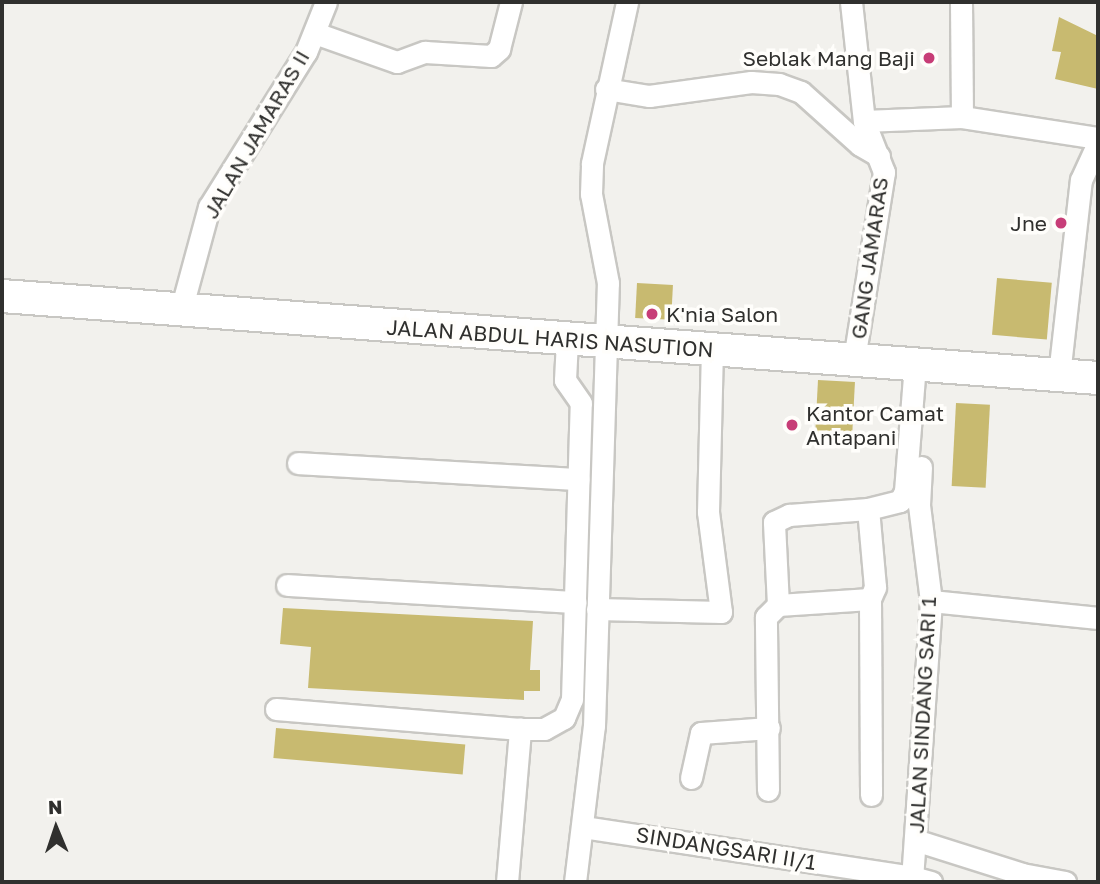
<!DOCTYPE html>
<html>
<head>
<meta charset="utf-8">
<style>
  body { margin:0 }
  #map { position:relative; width:1100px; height:884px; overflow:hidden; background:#f2f1ed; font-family:"Golos Text",sans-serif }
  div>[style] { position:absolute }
  .building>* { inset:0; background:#c8ba70; transform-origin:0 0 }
  .roads { filter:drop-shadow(2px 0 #c8c7c3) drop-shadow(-2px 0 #c8c7c3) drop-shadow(0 2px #c8c7c3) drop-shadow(0 -2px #c8c7c3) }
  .minor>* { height:21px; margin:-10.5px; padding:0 10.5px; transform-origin:10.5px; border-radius:10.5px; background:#fff }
  .highway>* { height:32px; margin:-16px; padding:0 16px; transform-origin:16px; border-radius:16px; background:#fff }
  .dots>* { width:19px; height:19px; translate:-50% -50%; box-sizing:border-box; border:4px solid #fffefb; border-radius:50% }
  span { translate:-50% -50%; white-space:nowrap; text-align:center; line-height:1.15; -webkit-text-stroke:7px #fffefb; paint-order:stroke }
  .poi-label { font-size:21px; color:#30302e }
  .right { translate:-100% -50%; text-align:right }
  .left { translate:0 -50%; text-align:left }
  .street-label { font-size:21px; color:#30302e }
  .frame { position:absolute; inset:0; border:4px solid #30302e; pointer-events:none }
  .north { position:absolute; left:21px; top:793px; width:70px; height:70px; -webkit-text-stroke:5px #fffefb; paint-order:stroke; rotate:358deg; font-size:19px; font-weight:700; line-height:28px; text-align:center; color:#30302e }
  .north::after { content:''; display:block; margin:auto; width:24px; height:32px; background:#30302e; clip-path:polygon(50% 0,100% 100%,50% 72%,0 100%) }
</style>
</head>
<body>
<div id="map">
  <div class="building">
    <i style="clip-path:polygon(1059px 17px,1098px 36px,1098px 89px,1055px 79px,1061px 52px,1052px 51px)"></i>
    <i style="left:997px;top:278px;width:55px;height:57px;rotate:5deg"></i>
    <i style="left:637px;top:283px;width:36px;height:35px;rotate:3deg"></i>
    <i style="left:818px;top:380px;width:37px;height:60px;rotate:3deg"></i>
    <i style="left:956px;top:403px;width:34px;height:83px;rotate:3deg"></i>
    <i style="clip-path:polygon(283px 608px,533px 621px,530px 670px,540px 670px,540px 691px,524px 691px,524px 700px,308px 688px,311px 647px,280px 644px)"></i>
    <i style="left:276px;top:728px;width:190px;height:30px;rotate:5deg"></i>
  </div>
  <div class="roads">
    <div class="minor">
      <i style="left:851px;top:2px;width:120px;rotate:83.8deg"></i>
      <i style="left:864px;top:121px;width:55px;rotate:68.6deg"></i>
      <i style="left:884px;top:172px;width:190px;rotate:99.1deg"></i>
      <i style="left:961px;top:2px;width:115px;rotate:89.5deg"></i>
      <i style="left:315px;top:33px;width:87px;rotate:19.5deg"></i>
      <i style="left:397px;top:62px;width:30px;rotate:-20deg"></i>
      <i style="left:425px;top:52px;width:66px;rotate:3.5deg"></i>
      <i style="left:491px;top:56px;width:11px;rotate:-41deg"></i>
      <i style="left:499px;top:49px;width:49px;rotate:-75.7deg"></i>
      <i style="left:606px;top:89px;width:44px;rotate:9.2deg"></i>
      <i style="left:649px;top:96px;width:103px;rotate:-7.8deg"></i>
      <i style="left:751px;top:82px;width:28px;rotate:4deg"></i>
      <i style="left:779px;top:84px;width:23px;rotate:20deg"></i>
      <i style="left:801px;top:92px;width:79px;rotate:41.9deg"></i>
      <i style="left:860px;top:145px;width:22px;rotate:30deg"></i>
      <i style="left:864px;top:121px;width:98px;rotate:-2.3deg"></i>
      <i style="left:962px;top:117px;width:138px;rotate:8.8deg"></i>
      <i style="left:181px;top:310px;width:107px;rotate:-74.8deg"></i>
      <i style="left:209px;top:207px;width:183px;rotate:-58deg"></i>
      <i style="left:306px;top:52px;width:54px;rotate:-68.2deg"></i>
      <i style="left:1059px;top:375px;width:196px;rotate:-83.6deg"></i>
      <i style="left:1081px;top:180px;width:41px;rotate:-65.3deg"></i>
      <i style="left:298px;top:463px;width:281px;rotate:3.3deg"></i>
      <i style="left:921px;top:467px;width:38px;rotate:93deg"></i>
      <i style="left:919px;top:505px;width:97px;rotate:82.9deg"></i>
      <i style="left:931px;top:601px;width:277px;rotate:93.9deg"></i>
      <i style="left:912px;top:877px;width:20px;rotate:15deg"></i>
      <i style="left:287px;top:585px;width:289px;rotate:3.4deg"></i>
      <i style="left:870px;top:599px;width:196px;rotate:89.7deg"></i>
      <i style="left:931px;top:601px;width:168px;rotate:5.8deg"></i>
      <i style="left:778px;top:605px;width:92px;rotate:-3.7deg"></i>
      <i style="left:870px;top:599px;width:13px;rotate:-67deg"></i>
      <i style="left:875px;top:587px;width:78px;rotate:-95.1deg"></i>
      <i style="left:597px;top:609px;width:124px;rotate:1.4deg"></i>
      <i style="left:721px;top:612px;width:101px;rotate:-97.4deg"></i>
      <i style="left:708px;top:512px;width:163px;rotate:-88.6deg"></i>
      <i style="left:276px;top:709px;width:245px;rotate:4.7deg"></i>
      <i style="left:520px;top:729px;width:24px"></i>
      <i style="left:544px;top:729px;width:23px;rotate:-29deg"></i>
      <i style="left:564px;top:718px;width:21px;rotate:-67deg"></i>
      <i style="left:572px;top:699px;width:296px;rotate:-88.3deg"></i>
      <i style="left:581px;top:403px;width:28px;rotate:-125deg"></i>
      <i style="left:565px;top:380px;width:40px;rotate:-87.1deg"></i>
      <i style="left:691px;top:778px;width:46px;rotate:-77.5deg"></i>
      <i style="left:701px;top:733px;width:68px;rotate:-4.2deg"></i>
      <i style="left:768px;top:790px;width:173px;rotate:-90.7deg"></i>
      <i style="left:766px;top:617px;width:17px;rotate:-45deg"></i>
      <i style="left:778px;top:605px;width:83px;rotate:-92.8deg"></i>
      <i style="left:774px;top:522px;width:17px;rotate:-25deg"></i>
      <i style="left:789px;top:515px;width:79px;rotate:-4.3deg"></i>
      <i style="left:868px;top:509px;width:33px;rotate:-14deg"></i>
      <i style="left:900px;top:501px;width:11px;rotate:-63deg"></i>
      <i style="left:905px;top:491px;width:127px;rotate:-85.5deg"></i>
      <i style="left:583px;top:827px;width:333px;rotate:8.6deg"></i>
      <i style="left:915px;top:840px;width:112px;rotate:17.6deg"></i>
      <i style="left:1022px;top:874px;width:44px;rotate:10.5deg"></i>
      <i style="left:507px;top:882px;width:154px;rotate:-85.1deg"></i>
      <i style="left:575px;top:882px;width:157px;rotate:-83.1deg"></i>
      <i style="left:594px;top:726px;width:443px;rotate:-88.2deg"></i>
      <i style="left:608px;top:283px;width:91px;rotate:-100.8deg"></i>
      <i style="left:591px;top:194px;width:31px;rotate:-88deg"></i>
      <i style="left:592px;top:163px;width:165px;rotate:-77.7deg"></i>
    </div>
    <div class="highway">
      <i style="left:2px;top:296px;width:1099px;rotate:4.28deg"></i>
    </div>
  </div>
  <div class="dots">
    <i style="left:929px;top:58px;background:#c73d77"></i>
    <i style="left:1061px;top:223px;background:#c73d77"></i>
    <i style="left:652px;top:314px;background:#c73d77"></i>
    <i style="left:792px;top:425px;background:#c73d77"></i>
  </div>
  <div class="poi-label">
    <span class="right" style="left:915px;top:58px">Seblak Mang Baji</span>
    <span class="right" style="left:1047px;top:223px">Jne</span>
    <span class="left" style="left:666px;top:314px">K'nia Salon</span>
    <span class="left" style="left:806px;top:425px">Kantor Camat<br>Antapani</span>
  </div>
  <div class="street-label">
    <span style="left:256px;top:134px;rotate:-60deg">JALAN JAMARAS II</span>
    <span style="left:869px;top:258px;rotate:-82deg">GANG JAMARAS</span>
    <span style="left:550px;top:338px;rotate:4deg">JALAN ABDUL HARIS NASUTION</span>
    <span style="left:922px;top:715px;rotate:-87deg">JALAN SINDANG SARI 1</span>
    <span style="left:726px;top:848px;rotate:9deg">SINDANGSARI II/1</span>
  </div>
  <div class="frame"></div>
  <div class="north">N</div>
</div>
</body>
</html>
